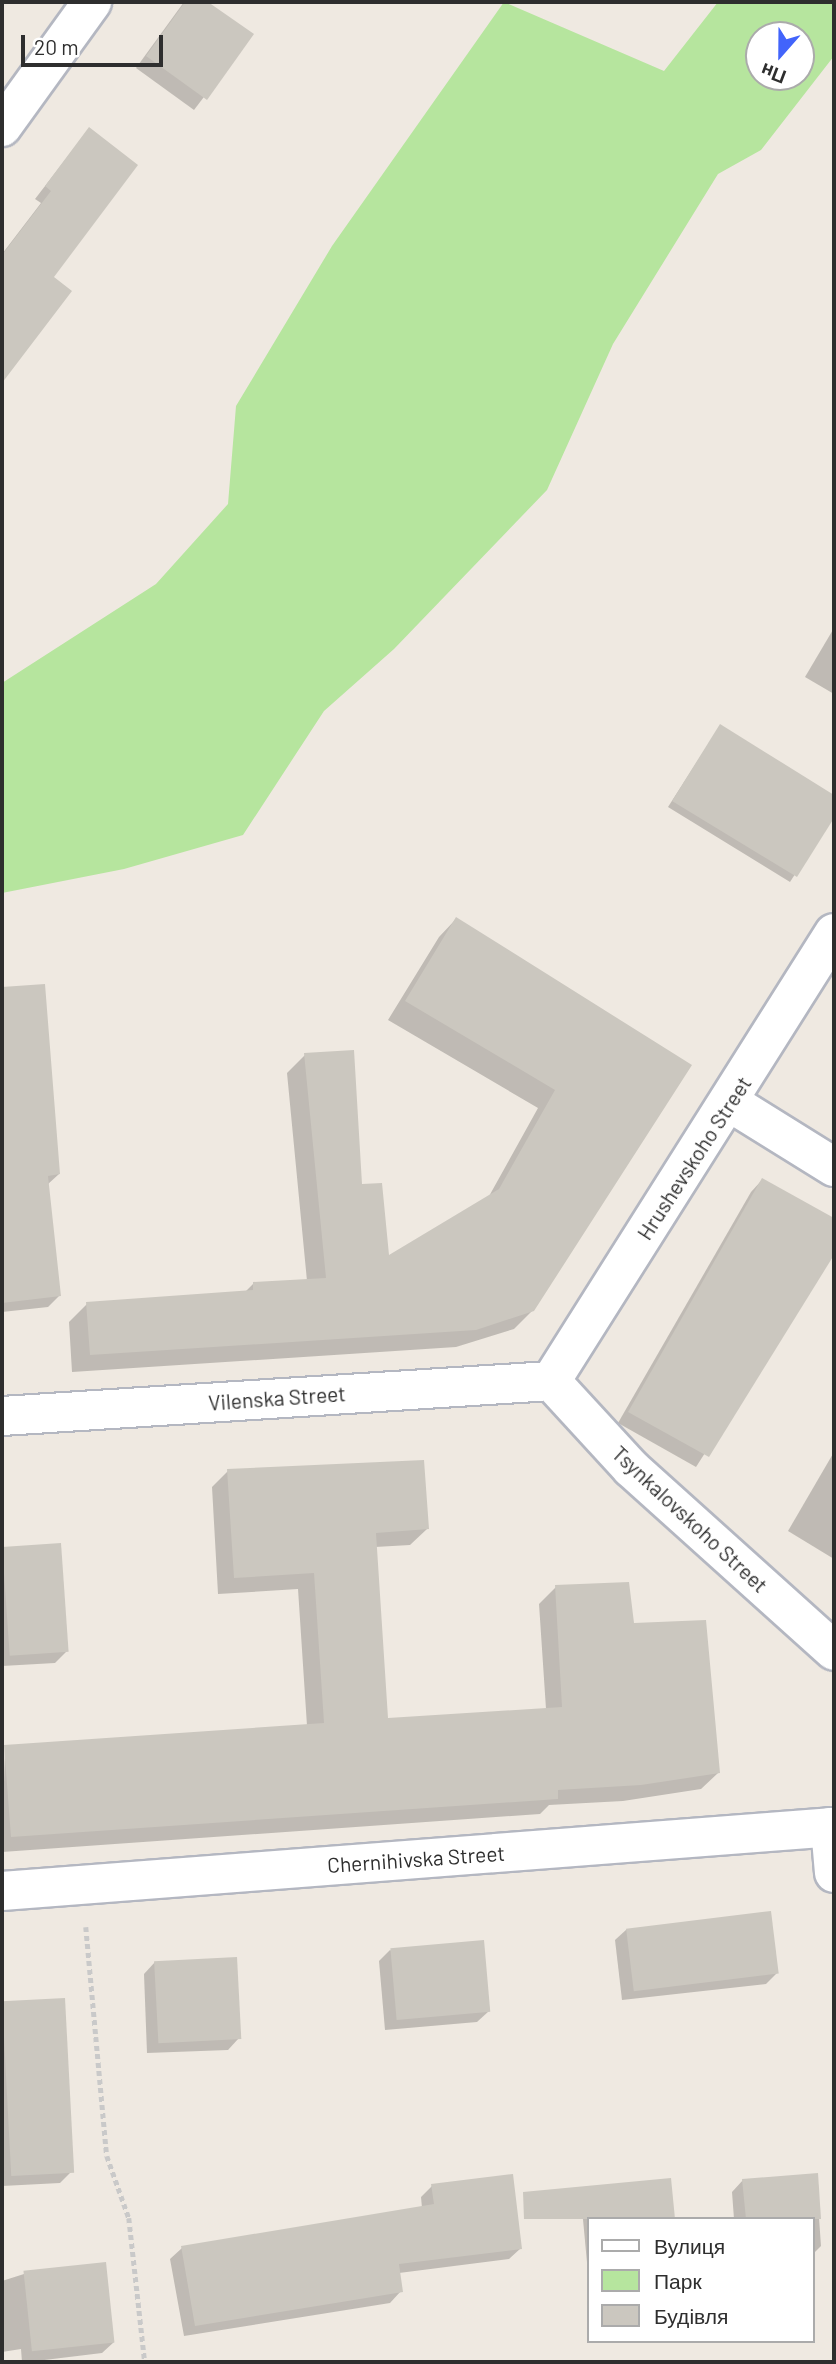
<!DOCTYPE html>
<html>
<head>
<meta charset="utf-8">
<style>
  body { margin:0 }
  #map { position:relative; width:836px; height:2364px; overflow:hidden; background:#efe9e1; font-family:Barlow,sans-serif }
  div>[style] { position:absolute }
  .green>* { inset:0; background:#b6e59e }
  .shadow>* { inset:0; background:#0003 }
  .building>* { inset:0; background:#cbc7bf; transform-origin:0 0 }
  .path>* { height:4.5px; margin-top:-2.25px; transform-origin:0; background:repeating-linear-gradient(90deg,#c9c9c9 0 5px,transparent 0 8.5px) }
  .roads { filter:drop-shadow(2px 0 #b4b7c1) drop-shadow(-2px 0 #b4b7c1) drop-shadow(0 2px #b4b7c1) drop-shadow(0 -2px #b4b7c1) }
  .minor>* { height:38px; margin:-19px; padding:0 19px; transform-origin:19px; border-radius:19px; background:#fff }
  span { translate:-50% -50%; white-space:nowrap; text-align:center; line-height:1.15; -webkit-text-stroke:7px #fff; paint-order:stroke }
  .street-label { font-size:21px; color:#2e2e2e }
  .frame { position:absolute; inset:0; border:4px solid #2e2e2e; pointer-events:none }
  .legend { position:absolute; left:587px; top:2217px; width:228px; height:126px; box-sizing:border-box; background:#fff; border:2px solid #ababab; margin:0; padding:9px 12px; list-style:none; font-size:21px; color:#2e2e2e }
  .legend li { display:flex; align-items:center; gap:14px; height:35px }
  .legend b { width:35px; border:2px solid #ababab }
  .north { position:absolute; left:745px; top:21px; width:70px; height:70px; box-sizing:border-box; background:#fff; border:2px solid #ababab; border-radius:50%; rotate:201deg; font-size:19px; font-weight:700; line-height:28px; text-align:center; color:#2e2e2e }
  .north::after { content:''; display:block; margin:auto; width:24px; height:32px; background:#4264fb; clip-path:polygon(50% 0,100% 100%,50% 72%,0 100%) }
  .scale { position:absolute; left:21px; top:35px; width:142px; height:32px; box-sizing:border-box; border:4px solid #2e2e2e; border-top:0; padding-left:9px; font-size:21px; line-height:24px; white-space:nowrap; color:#2e2e2e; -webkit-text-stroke:5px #fff; paint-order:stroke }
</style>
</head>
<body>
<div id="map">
  <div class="green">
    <i style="clip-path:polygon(evenodd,504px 2px,664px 71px,718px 2px,834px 2px,834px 56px,761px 150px,718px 174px,613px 344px,547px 490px,394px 649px,324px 711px,243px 835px,124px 869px,2px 893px,2px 683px,156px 584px,228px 504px,236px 406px,332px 246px,504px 2px,759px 35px,801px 35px,801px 77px,759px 77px,759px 35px)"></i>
  </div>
  <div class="shadow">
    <i style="clip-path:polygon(184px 2px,205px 2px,251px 35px,194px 110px,136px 68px)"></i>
    <i style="clip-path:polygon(89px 129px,51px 278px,8px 369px,2px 364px,2px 254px,41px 203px,35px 199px)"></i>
    <i style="clip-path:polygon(834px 628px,834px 694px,805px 677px)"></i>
    <i style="clip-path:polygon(720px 726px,834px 797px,834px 814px,790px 882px,668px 807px)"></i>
    <i style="clip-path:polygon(456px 919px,689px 1065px,533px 1310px,514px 1329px,456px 1347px,72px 1372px,69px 1322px,87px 1304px,244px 1293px,253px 1284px,307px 1281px,287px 1073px,305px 1055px,387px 1257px,488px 1198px,538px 1108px,388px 1020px,439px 937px)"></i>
    <i style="clip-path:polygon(44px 986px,59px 1174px,47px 1185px,59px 1296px,48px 1307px,2px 1312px,2px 989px)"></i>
    <i style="clip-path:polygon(762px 1180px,834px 1220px,834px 1252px,696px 1467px,618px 1423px,751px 1192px)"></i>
    <i style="clip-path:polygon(834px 1452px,834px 1559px,788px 1531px)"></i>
    <i style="clip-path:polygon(228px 1471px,427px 1529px,410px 1545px,375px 1547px,386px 1719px,546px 1709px,539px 1604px,556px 1587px,632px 1625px,718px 1773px,701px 1789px,623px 1801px,549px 1805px,540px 1814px,2px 1852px,5px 1747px,307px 1726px,298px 1589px,218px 1594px,212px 1487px)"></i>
    <i style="clip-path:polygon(60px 1545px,67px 1651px,55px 1663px,2px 1666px,2px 1549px)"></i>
    <i style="clip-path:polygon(627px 1929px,777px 1973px,766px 1984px,622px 2000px,615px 1940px)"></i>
    <i style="clip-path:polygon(390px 1950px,489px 2011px,477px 2022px,385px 2030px,379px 1961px)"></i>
    <i style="clip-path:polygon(155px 1962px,239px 2038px,228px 2050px,147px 2053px,144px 1974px)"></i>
    <i style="clip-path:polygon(63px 2000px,71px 2172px,60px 2183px,2px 2186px,2px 2003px)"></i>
    <i style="clip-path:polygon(816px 2175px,821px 2246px,813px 2254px,813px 2219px,734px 2219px,732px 2192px,743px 2180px)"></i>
    <i style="clip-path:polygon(432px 2186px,521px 2248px,509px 2259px,399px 2273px,401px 2291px,390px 2303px,184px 2336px,170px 2259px,182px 2248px,422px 2208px,421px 2197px)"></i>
    <i style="clip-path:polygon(581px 2198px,589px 2219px,589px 2284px)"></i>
    <i style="clip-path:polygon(24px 2274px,114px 2342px,102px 2353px,28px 2362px,22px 2362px,21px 2349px,2px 2352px,2px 2281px)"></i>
  </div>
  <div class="building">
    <i style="clip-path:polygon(185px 2px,208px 2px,254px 34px,207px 100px,146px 56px)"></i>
    <i style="clip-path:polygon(89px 127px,138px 165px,54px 277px,72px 291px,2px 383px,2px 255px,51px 191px,45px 186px)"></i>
    <i style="clip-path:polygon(720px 724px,834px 795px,834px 818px,797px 877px,672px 801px)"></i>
    <i style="clip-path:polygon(456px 917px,692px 1065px,534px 1311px,476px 1330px,90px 1355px,86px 1302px,253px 1290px,253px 1282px,326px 1278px,304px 1053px,354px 1050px,362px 1184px,382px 1183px,389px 1255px,499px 1189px,555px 1090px,405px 1001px)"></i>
    <i style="clip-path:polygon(45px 984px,60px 1174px,48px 1176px,61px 1296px,2px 1303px,2px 987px)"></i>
    <i style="clip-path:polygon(762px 1178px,834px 1218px,834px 1255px,709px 1457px,628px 1412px)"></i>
    <i style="clip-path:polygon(424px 1460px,429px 1529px,376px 1533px,388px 1718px,562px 1707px,555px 1585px,629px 1582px,634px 1623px,706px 1620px,720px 1773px,641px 1785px,558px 1790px,558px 1799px,11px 1837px,4px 1745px,324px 1723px,314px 1573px,234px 1578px,227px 1469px)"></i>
    <i style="left:61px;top:1543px;width:109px;height:59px;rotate:86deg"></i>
    <i style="left:771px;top:1911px;width:63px;height:146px;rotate:83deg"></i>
    <i style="left:484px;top:1940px;width:72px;height:94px;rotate:85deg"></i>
    <i style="left:237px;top:1957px;width:82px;height:83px;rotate:87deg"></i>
    <i style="left:65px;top:1998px;width:175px;height:63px;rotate:87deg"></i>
    <i style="clip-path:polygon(818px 2173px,821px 2219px,746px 2219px,742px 2179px)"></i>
    <i style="clip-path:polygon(513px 2174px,522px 2249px,399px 2264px,403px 2292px,195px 2326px,181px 2246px,434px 2204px,431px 2184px)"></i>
    <i style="clip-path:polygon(671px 2178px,675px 2219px,524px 2219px,523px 2192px)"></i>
    <i style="left:106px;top:2262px;width:81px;height:83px;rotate:84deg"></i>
  </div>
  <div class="path">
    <i style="left:86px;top:1927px;width:230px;rotate:84.8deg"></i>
    <i style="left:107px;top:2156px;width:66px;rotate:70.5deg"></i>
    <i style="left:129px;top:2218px;width:145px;rotate:83.7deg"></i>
  </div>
  <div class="roads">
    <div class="minor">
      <i style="left:2px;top:127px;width:154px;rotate:-54.2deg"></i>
      <i style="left:731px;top:1103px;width:121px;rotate:31.9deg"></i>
      <i style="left:551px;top:1381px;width:530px;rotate:-57.72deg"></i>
      <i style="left:551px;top:1381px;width:118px;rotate:47.4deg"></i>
      <i style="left:631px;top:1468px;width:273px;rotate:42deg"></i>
      <i style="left:2px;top:1416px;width:550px;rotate:-3.65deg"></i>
      <i style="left:830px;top:1827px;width:46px;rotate:85deg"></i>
      <i style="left:2px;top:1891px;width:834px;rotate:-4.4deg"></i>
    </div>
  </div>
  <div class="street-label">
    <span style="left:694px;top:1158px;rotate:-57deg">Hrushevskoho Street</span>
    <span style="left:277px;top:1398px;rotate:-4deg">Vilenska Street</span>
    <span style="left:690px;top:1519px;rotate:43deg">Tsynkalovskoho Street</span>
    <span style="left:416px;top:1859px;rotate:-4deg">Chernihivska Street</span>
  </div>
  <div class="frame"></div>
  <ul class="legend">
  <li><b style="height:9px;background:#fff"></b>Вулиця</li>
  <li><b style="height:19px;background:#b6e59e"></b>Парк</li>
  <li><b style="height:19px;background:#cbc7bf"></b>Будівля</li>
  </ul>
  <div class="north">Пн</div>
  <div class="scale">20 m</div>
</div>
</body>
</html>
